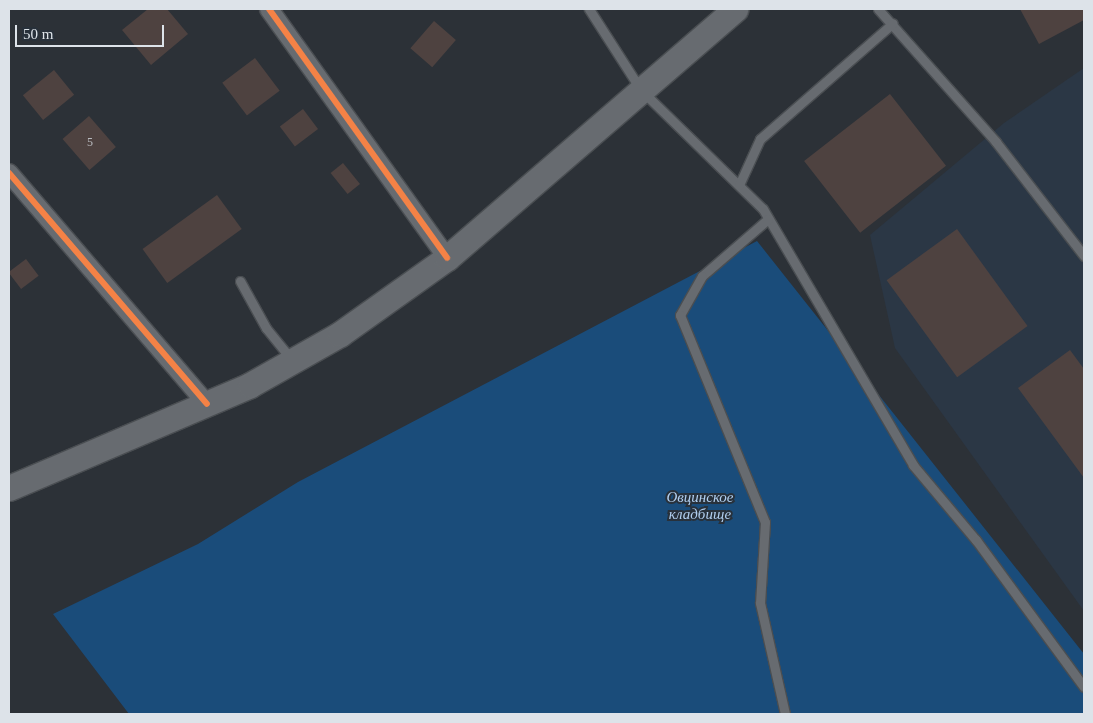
<!DOCTYPE html>
<html>
<head>
<meta charset="utf-8">
<style>
  body { margin:0 }
  #map { position:relative; width:1093px; height:723px; overflow:hidden; background:#2c3137; font-family:Georgia,serif }
  div>[style] { position:absolute }
  .built>* { inset:0; background:#2b3745 }
  .green>* { inset:0; background:#1a4c7a }
  .building>* { inset:0; background:#4e4240; transform-origin:0 0 }
  .roads { filter:drop-shadow(1px 0 #4a4e52) drop-shadow(-1px 0 #4a4e52) drop-shadow(0 1px #4a4e52) drop-shadow(0 -1px #4a4e52) }
  .lane>* { height:9px; margin:-4.5px; padding:0 4.5px; transform-origin:4.5px; border-radius:4.5px; background:#676b70 }
  .street>* { height:18px; margin:-9px; padding:0 9px; transform-origin:9px; border-radius:9px; background:#676b70 }
  .secondary>* { height:25px; margin:-12.5px; padding:0 12.5px; transform-origin:12.5px; border-radius:12.5px; background:#676b70 }
  .cycleway>* { height:6px; margin:-3px; padding:0 3px; transform-origin:3px; border-radius:3px; background:#f48246 }
  span { translate:-50% -50%; white-space:nowrap; text-align:center; line-height:1.15; -webkit-text-stroke:4px #28313b; paint-order:stroke }
  .number-label { font-size:12px; color:#b9bbbf }
  .number-label span { -webkit-text-stroke-width:0 }
  .park-label { font-size:15px; color:#b1cff0; font-style:italic }
  .frame { position:absolute; inset:0; border:10px solid #dde3e9; pointer-events:none }
  .scale { position:absolute; left:15px; top:25px; width:149px; height:22px; box-sizing:border-box; border:2px solid #dde3e9; border-top:0; padding-left:6px; font-size:15px; line-height:18px; white-space:nowrap; color:#dde3e9; -webkit-text-stroke:4px #28313b; paint-order:stroke }
</style>
</head>
<body>
<div id="map">
  <div class="built">
    <i style="clip-path:polygon(1084px 68px,1084px 611px,895px 348px,870px 235px,1004px 123px)"></i>
  </div>
  <div class="green">
    <i style="clip-path:polygon(757px 241px,1084px 654px,1084px 714px,129px 714px,53px 614px,198px 544px,298px 482px)"></i>
  </div>
  <div class="building">
    <i style="clip-path:polygon(148px 9px,167px 9px,188px 34px,151px 65px,122px 30px)"></i>
    <i style="clip-path:polygon(1020px 9px,1084px 9px,1084px 20px,1039px 44px)"></i>
    <i style="left:434px;top:21px;width:29px;height:36px;rotate:41deg"></i>
    <i style="left:255px;top:58px;width:41px;height:41px;rotate:53deg"></i>
    <i style="left:54px;top:70px;width:32px;height:40px;rotate:51deg"></i>
    <i style="left:890px;top:94px;width:91px;height:109px;rotate:52deg"></i>
    <i style="left:303px;top:109px;width:25px;height:29px;rotate:53deg"></i>
    <i style="left:89px;top:116px;width:41px;height:35px;rotate:49deg"></i>
    <i style="left:343px;top:163px;width:27px;height:16px;rotate:51deg"></i>
    <i style="left:217px;top:195px;width:42px;height:92px;rotate:54deg"></i>
    <i style="left:957px;top:229px;width:120px;height:87px;rotate:54deg"></i>
    <i style="left:26px;top:259px;width:21px;height:22px;rotate:53deg"></i>
    <i style="clip-path:polygon(1070px 350px,1084px 369px,1084px 478px,1018px 388px)"></i>
  </div>
  <div class="roads">
    <div class="lane">
      <i style="left:589px;top:9px;width:96px;rotate:57.3deg"></i>
      <i style="left:641px;top:90px;width:170px;rotate:44.3deg"></i>
      <i style="left:763px;top:209px;width:297px;rotate:59.6deg"></i>
      <i style="left:913px;top:465px;width:98px;rotate:50deg"></i>
      <i style="left:976px;top:540px;width:182px;rotate:53.7deg"></i>
      <i style="left:878px;top:9px;width:178px;rotate:48.4deg"></i>
      <i style="left:996px;top:142px;width:144px;rotate:52.3deg"></i>
      <i style="left:739px;top:185px;width:51px;rotate:-65.5deg"></i>
      <i style="left:760px;top:139px;width:176px;rotate:-41.1deg"></i>
      <i style="left:768px;top:219px;width:87px;rotate:139.2deg"></i>
      <i style="left:702px;top:276px;width:45px;rotate:119.4deg"></i>
      <i style="left:680px;top:315px;width:224px;rotate:67.7deg"></i>
      <i style="left:765px;top:522px;width:81px;rotate:93.5deg"></i>
      <i style="left:760px;top:603px;width:114px;rotate:77.3deg"></i>
      <i style="left:240px;top:281px;width:54px;rotate:61deg"></i>
      <i style="left:266px;top:328px;width:41px;rotate:50.9deg"></i>
    </div>
    <div class="street">
      <i style="left:269px;top:9px;width:306px;rotate:54.4deg"></i>
      <i style="left:9px;top:173px;width:304px;rotate:49.4deg"></i>
    </div>
    <div class="secondary">
      <i style="left:9px;top:488px;width:262px;rotate:-23.1deg"></i>
      <i style="left:250px;top:385px;width:103px;rotate:-29.5deg"></i>
      <i style="left:340px;top:334px;width:131px;rotate:-35.4deg"></i>
      <i style="left:447px;top:258px;width:381px;rotate:-40.8deg"></i>
    </div>
  </div>
  <div class="cycleway">
    <i style="left:269px;top:9px;width:306px;rotate:54.4deg"></i>
    <i style="left:9px;top:173px;width:304px;rotate:49.4deg"></i>
  </div>
  <div class="number-label">
    <span style="left:90px;top:143px">5</span>
  </div>
  <div class="park-label">
    <span style="left:700px;top:506px">Овцинское<br>кладбище</span>
  </div>
  <div class="frame"></div>
  <div class="scale">50 m</div>
</div>
</body>
</html>
